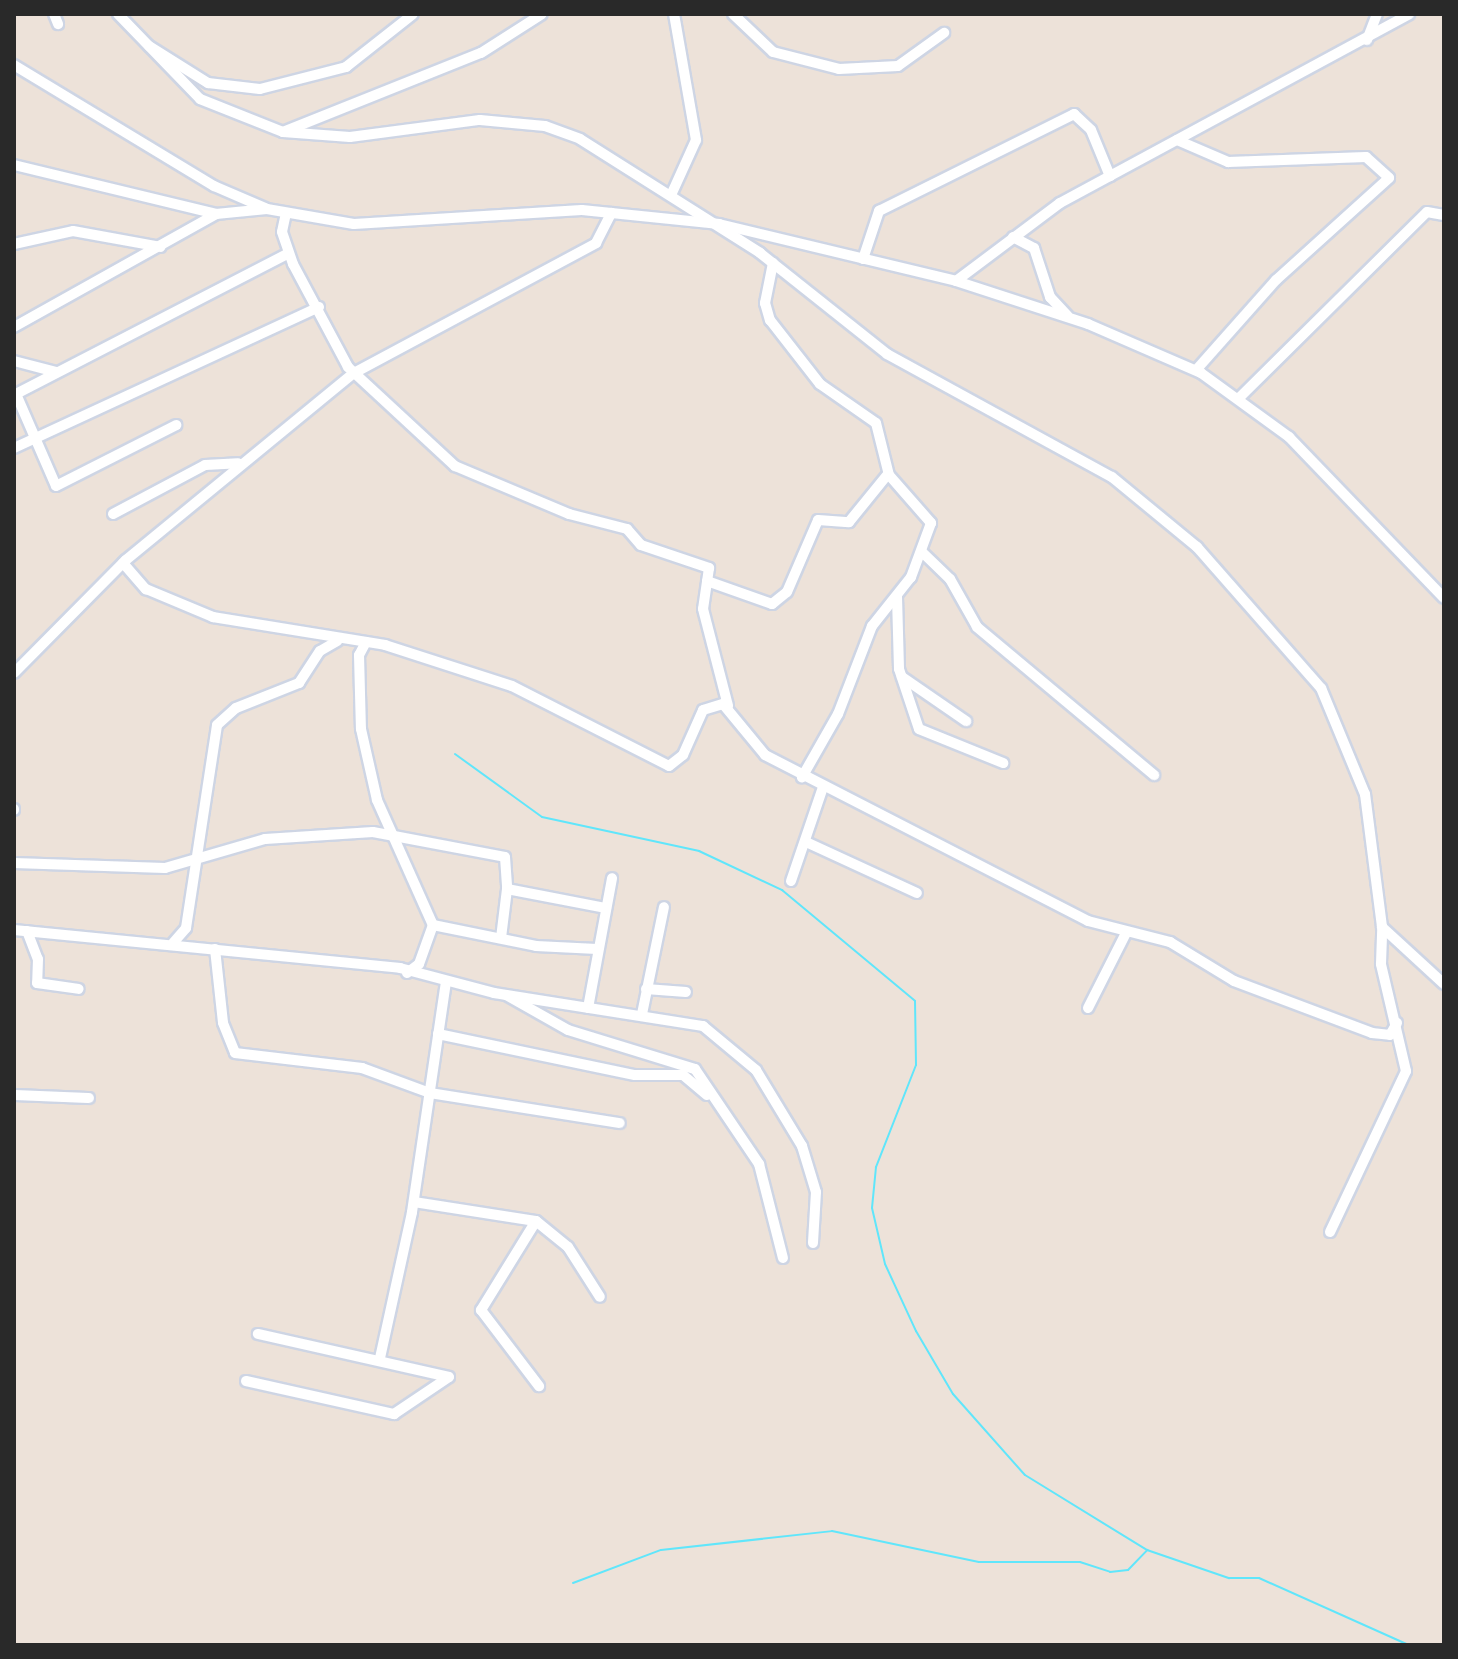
<!DOCTYPE html>
<html>
<head>
<meta charset="utf-8">
<style>
  body { margin:0 }
  #map { position:relative; width:1458px; height:1659px; overflow:hidden; background:#ede2d9; font-family:Roboto,sans-serif }
  div>[style] { position:absolute }
  .stream>* { height:2px; margin:-1px; padding:0 1px; transform-origin:1px; border-radius:1px; background:#60e6fb }
  .roads { filter:drop-shadow(2px 0 #ced5e4) drop-shadow(-2px 0 #ced5e4) drop-shadow(0 2px #ced5e4) drop-shadow(0 -2px #ced5e4) }
  .minor>* { height:10px; margin:-5px; padding:0 5px; transform-origin:5px; border-radius:5px; background:#fff }
  span { translate:-50% -50%; white-space:nowrap; text-align:center; line-height:1.15; -webkit-text-stroke:8px #fff; paint-order:stroke }
  .frame { position:absolute; inset:0; border:16px solid #292929; pointer-events:none }
</style>
</head>
<body>
<div id="map">
  <div class="stream">
    <i style="left:455px;top:754px;width:107px;rotate:35.9deg"></i>
    <i style="left:542px;top:817px;width:161px;rotate:12.2deg"></i>
    <i style="left:699px;top:851px;width:92px;rotate:25.2deg"></i>
    <i style="left:782px;top:890px;width:173px;rotate:39.8deg"></i>
    <i style="left:915px;top:1001px;width:64px;rotate:89.1deg"></i>
    <i style="left:916px;top:1065px;width:110px;rotate:111.4deg"></i>
    <i style="left:876px;top:1167px;width:41px;rotate:95.6deg"></i>
    <i style="left:872px;top:1208px;width:57px;rotate:76.9deg"></i>
    <i style="left:885px;top:1264px;width:74px;rotate:65.2deg"></i>
    <i style="left:916px;top:1331px;width:73px;rotate:59.6deg"></i>
    <i style="left:953px;top:1394px;width:108px;rotate:48.4deg"></i>
    <i style="left:1025px;top:1475px;width:143px;rotate:31.6deg"></i>
    <i style="left:1147px;top:1550px;width:87px;rotate:18.9deg"></i>
    <i style="left:1229px;top:1578px;width:30px"></i>
    <i style="left:1259px;top:1578px;width:164px;rotate:24.1deg"></i>
    <i style="left:573px;top:1583px;width:94px;rotate:-20.6deg"></i>
    <i style="left:661px;top:1550px;width:172px;rotate:-6.3deg"></i>
    <i style="left:832px;top:1531px;width:150px;rotate:11.9deg"></i>
    <i style="left:979px;top:1562px;width:101px"></i>
    <i style="left:1080px;top:1562px;width:32px;rotate:18deg"></i>
    <i style="left:1110px;top:1572px;width:18px;rotate:-6deg"></i>
    <i style="left:1128px;top:1570px;width:28px;rotate:-46deg"></i>
  </div>
  <div class="roads">
    <div class="minor">
      <i style="left:54px;top:14px;width:11px;rotate:68deg"></i>
      <i style="left:118px;top:14px;width:118px;rotate:46deg"></i>
      <i style="left:200px;top:99px;width:89px;rotate:21.7deg"></i>
      <i style="left:283px;top:132px;width:67px;rotate:4.3deg"></i>
      <i style="left:350px;top:137px;width:131px;rotate:-7.5deg"></i>
      <i style="left:480px;top:120px;width:65px;rotate:5.3deg"></i>
      <i style="left:545px;top:126px;width:37px;rotate:20deg"></i>
      <i style="left:580px;top:139px;width:213px;rotate:32.3deg"></i>
      <i style="left:760px;top:253px;width:162px;rotate:38.5deg"></i>
      <i style="left:887px;top:354px;width:256px;rotate:28.7deg"></i>
      <i style="left:1112px;top:477px;width:110px;rotate:39.5deg"></i>
      <i style="left:1197px;top:547px;width:188px;rotate:48.7deg"></i>
      <i style="left:1321px;top:688px;width:115px;rotate:67.5deg"></i>
      <i style="left:1365px;top:794px;width:134px;rotate:82.7deg"></i>
      <i style="left:1382px;top:927px;width:84px;rotate:42.6deg"></i>
      <i style="left:733px;top:14px;width:55px;rotate:43.5deg"></i>
      <i style="left:773px;top:52px;width:68px;rotate:14.4deg"></i>
      <i style="left:839px;top:69px;width:59px;rotate:-2.9deg"></i>
      <i style="left:898px;top:66px;width:57px;rotate:-35.7deg"></i>
      <i style="left:1367px;top:40px;width:28px;rotate:-69deg"></i>
      <i style="left:149px;top:46px;width:70px;rotate:32.1deg"></i>
      <i style="left:208px;top:83px;width:52px;rotate:6.6deg"></i>
      <i style="left:260px;top:89px;width:89px;rotate:-14.3deg"></i>
      <i style="left:346px;top:67px;width:85px;rotate:-38.3deg"></i>
      <i style="left:14px;top:65px;width:234px;rotate:31.2deg"></i>
      <i style="left:214px;top:186px;width:56px;rotate:23.3deg"></i>
      <i style="left:283px;top:132px;width:213px;rotate:-21.8deg"></i>
      <i style="left:481px;top:53px;width:72px;rotate:-32.6deg"></i>
      <i style="left:1177px;top:140px;width:56px;rotate:23.3deg"></i>
      <i style="left:1228px;top:162px;width:138px;rotate:-2.1deg"></i>
      <i style="left:1366px;top:157px;width:31px;rotate:42deg"></i>
      <i style="left:1389px;top:178px;width:152px;rotate:137.9deg"></i>
      <i style="left:1276px;top:280px;width:120px;rotate:131.6deg"></i>
      <i style="left:14px;top:165px;width:208px;rotate:13.6deg"></i>
      <i style="left:216px;top:214px;width:51px;rotate:-5.6deg"></i>
      <i style="left:267px;top:209px;width:88px;rotate:9.8deg"></i>
      <i style="left:354px;top:224px;width:228px;rotate:-3.5deg"></i>
      <i style="left:582px;top:210px;width:138px;rotate:5.8deg"></i>
      <i style="left:719px;top:224px;width:244px;rotate:13.5deg"></i>
      <i style="left:956px;top:281px;width:139px;rotate:18deg"></i>
      <i style="left:1088px;top:324px;width:123px;rotate:23.4deg"></i>
      <i style="left:1201px;top:373px;width:109px;rotate:36deg"></i>
      <i style="left:1289px;top:437px;width:223px;rotate:46.1deg"></i>
      <i style="left:672px;top:193px;width:58px;rotate:-65.6deg"></i>
      <i style="left:696px;top:140px;width:128px;rotate:-99.9deg"></i>
      <i style="left:286px;top:213px;width:19px;rotate:102deg"></i>
      <i style="left:282px;top:232px;width:34px;rotate:71deg"></i>
      <i style="left:293px;top:264px;width:117px;rotate:61.9deg"></i>
      <i style="left:348px;top:367px;width:146px;rotate:42.8deg"></i>
      <i style="left:455px;top:466px;width:124px;rotate:22.8deg"></i>
      <i style="left:569px;top:514px;width:60px;rotate:14.5deg"></i>
      <i style="left:627px;top:529px;width:21px;rotate:49deg"></i>
      <i style="left:641px;top:545px;width:72px;rotate:18.7deg"></i>
      <i style="left:709px;top:568px;width:41px;rotate:98.3deg"></i>
      <i style="left:703px;top:609px;width:100px;rotate:75.5deg"></i>
      <i style="left:1013px;top:237px;width:24px;rotate:28deg"></i>
      <i style="left:1034px;top:248px;width:52px;rotate:71.9deg"></i>
      <i style="left:1050px;top:297px;width:26px;rotate:47deg"></i>
      <i style="left:14px;top:244px;width:60px;rotate:-12.4deg"></i>
      <i style="left:73px;top:231px;width:89px;rotate:10.3deg"></i>
      <i style="left:863px;top:259px;width:51px;rotate:-71.6deg"></i>
      <i style="left:879px;top:211px;width:218px;rotate:-26.4deg"></i>
      <i style="left:1074px;top:114px;width:23px;rotate:43deg"></i>
      <i style="left:1091px;top:130px;width:50px;rotate:67.6deg"></i>
      <i style="left:773px;top:263px;width:41px;rotate:101.3deg"></i>
      <i style="left:765px;top:303px;width:18px;rotate:74deg"></i>
      <i style="left:770px;top:320px;width:81px;rotate:52deg"></i>
      <i style="left:820px;top:384px;width:68px;rotate:34.9deg"></i>
      <i style="left:876px;top:423px;width:54px;rotate:76deg"></i>
      <i style="left:889px;top:475px;width:64px;rotate:48.8deg"></i>
      <i style="left:931px;top:523px;width:58px;rotate:110.3deg"></i>
      <i style="left:911px;top:577px;width:63px;rotate:128.5deg"></i>
      <i style="left:872px;top:626px;width:94px;rotate:111.1deg"></i>
      <i style="left:838px;top:714px;width:73px;rotate:119.7deg"></i>
      <i style="left:956px;top:281px;width:130px;rotate:-36.9deg"></i>
      <i style="left:1060px;top:203px;width:397px;rotate:-28.4deg"></i>
      <i style="left:14px;top:327px;width:231px;rotate:-29.2deg"></i>
      <i style="left:14px;top:361px;width:43px;rotate:14.7deg"></i>
      <i style="left:16px;top:394px;width:100px;rotate:66.5deg"></i>
      <i style="left:56px;top:486px;width:135px;rotate:-26.9deg"></i>
      <i style="left:14px;top:395px;width:309px;rotate:-27.3deg"></i>
      <i style="left:1239px;top:398px;width:264px;rotate:-44.7deg"></i>
      <i style="left:1427px;top:212px;width:17px;rotate:10deg"></i>
      <i style="left:14px;top:448px;width:336px;rotate:-24.8deg"></i>
      <i style="left:113px;top:514px;width:104px;rotate:-28deg"></i>
      <i style="left:205px;top:465px;width:33px;rotate:-3deg"></i>
      <i style="left:922px;top:552px;width:39px;rotate:44deg"></i>
      <i style="left:950px;top:579px;width:55px;rotate:60.6deg"></i>
      <i style="left:977px;top:627px;width:231px;rotate:39.9deg"></i>
      <i style="left:123px;top:563px;width:35px;rotate:49deg"></i>
      <i style="left:146px;top:589px;width:73px;rotate:22.7deg"></i>
      <i style="left:213px;top:617px;width:174px;rotate:9.2deg"></i>
      <i style="left:385px;top:645px;width:133px;rotate:17.9deg"></i>
      <i style="left:512px;top:686px;width:176px;rotate:27deg"></i>
      <i style="left:669px;top:766px;width:18px;rotate:-38deg"></i>
      <i style="left:683px;top:755px;width:49px;rotate:-66deg"></i>
      <i style="left:703px;top:710px;width:21px;rotate:-17deg"></i>
      <i style="left:723px;top:704px;width:66px;rotate:50.5deg"></i>
      <i style="left:765px;top:755px;width:363px;rotate:27.2deg"></i>
      <i style="left:1088px;top:921px;width:85px;rotate:14.4deg"></i>
      <i style="left:1170px;top:942px;width:75px;rotate:31.4deg"></i>
      <i style="left:1234px;top:981px;width:147px;rotate:20.6deg"></i>
      <i style="left:1372px;top:1033px;width:18px;rotate:6deg"></i>
      <i style="left:1390px;top:1035px;width:14px;rotate:-60deg"></i>
      <i style="left:707px;top:581px;width:69px;rotate:19.5deg"></i>
      <i style="left:772px;top:604px;width:19px;rotate:-39deg"></i>
      <i style="left:787px;top:592px;width:78px;rotate:-66.7deg"></i>
      <i style="left:818px;top:520px;width:31px;rotate:4deg"></i>
      <i style="left:849px;top:522px;width:62px;rotate:-50.9deg"></i>
      <i style="left:897px;top:597px;width:72px;rotate:88.4deg"></i>
      <i style="left:899px;top:669px;width:63px;rotate:71.6deg"></i>
      <i style="left:919px;top:729px;width:91px;rotate:22deg"></i>
      <i style="left:366px;top:642px;width:15px;rotate:118deg"></i>
      <i style="left:359px;top:655px;width:74px;rotate:88.5deg"></i>
      <i style="left:361px;top:729px;width:73px;rotate:77.3deg"></i>
      <i style="left:377px;top:800px;width:137px;rotate:65.9deg"></i>
      <i style="left:14px;top:673px;width:159px;rotate:-45.3deg"></i>
      <i style="left:126px;top:560px;width:295px;rotate:-39.4deg"></i>
      <i style="left:354px;top:373px;width:275px;rotate:-28.2deg"></i>
      <i style="left:596px;top:243px;width:34px;rotate:-63deg"></i>
      <i style="left:902px;top:677px;width:78px;rotate:34.5deg"></i>
      <i style="left:14px;top:809px;width:1px;rotate:90deg"></i>
      <i style="left:806px;top:842px;width:122px;rotate:24.7deg"></i>
      <i style="left:14px;top:863px;width:151px;rotate:1.9deg"></i>
      <i style="left:165px;top:868px;width:104px;rotate:-16.2deg"></i>
      <i style="left:265px;top:839px;width:108px;rotate:-3.7deg"></i>
      <i style="left:373px;top:832px;width:134px;rotate:10.7deg"></i>
      <i style="left:505px;top:857px;width:32px;rotate:86deg"></i>
      <i style="left:507px;top:889px;width:101px;rotate:10.9deg"></i>
      <i style="left:791px;top:881px;width:99px;rotate:-71.2deg"></i>
      <i style="left:14px;top:930px;width:388px;rotate:5.6deg"></i>
      <i style="left:400px;top:968px;width:97px;rotate:14.9deg"></i>
      <i style="left:494px;top:993px;width:212px;rotate:9deg"></i>
      <i style="left:703px;top:1026px;width:69px;rotate:39.7deg"></i>
      <i style="left:756px;top:1070px;width:89px;rotate:58.8deg"></i>
      <i style="left:802px;top:1146px;width:48px;rotate:73.1deg"></i>
      <i style="left:816px;top:1192px;width:51px;rotate:93.4deg"></i>
      <i style="left:27px;top:931px;width:30px;rotate:69deg"></i>
      <i style="left:38px;top:959px;width:24px;rotate:92deg"></i>
      <i style="left:37px;top:983px;width:42px;rotate:8.1deg"></i>
      <i style="left:501px;top:938px;width:49px;rotate:-83deg"></i>
      <i style="left:173px;top:943px;width:20px;rotate:-49deg"></i>
      <i style="left:186px;top:928px;width:205px;rotate:-81.3deg"></i>
      <i style="left:217px;top:725px;width:25px;rotate:-42deg"></i>
      <i style="left:236px;top:708px;width:68px;rotate:-21.6deg"></i>
      <i style="left:299px;top:683px;width:38px;rotate:-57deg"></i>
      <i style="left:320px;top:651px;width:20px;rotate:-30deg"></i>
      <i style="left:215px;top:949px;width:74px;rotate:83.8deg"></i>
      <i style="left:223px;top:1023px;width:32px;rotate:68deg"></i>
      <i style="left:235px;top:1053px;width:128px;rotate:6.7deg"></i>
      <i style="left:362px;top:1068px;width:72px;rotate:20.2deg"></i>
      <i style="left:430px;top:1093px;width:192px;rotate:9deg"></i>
      <i style="left:407px;top:973px;width:15px;rotate:-37deg"></i>
      <i style="left:419px;top:964px;width:41px;rotate:-70.3deg"></i>
      <i style="left:433px;top:925px;width:105px;rotate:11.5deg"></i>
      <i style="left:536px;top:946px;width:61px;rotate:2.8deg"></i>
      <i style="left:646px;top:989px;width:40px;rotate:4.3deg"></i>
      <i style="left:506px;top:995px;width:71px;rotate:29.4deg"></i>
      <i style="left:568px;top:1030px;width:133px;rotate:17.1deg"></i>
      <i style="left:695px;top:1069px;width:115px;rotate:56deg"></i>
      <i style="left:759px;top:1164px;width:97px;rotate:75.7deg"></i>
      <i style="left:588px;top:1008px;width:132px;rotate:-79.5deg"></i>
      <i style="left:1088px;top:1008px;width:84px;rotate:-63.1deg"></i>
      <i style="left:642px;top:1014px;width:109px;rotate:-78.4deg"></i>
      <i style="left:438px;top:1034px;width:201px;rotate:11.8deg"></i>
      <i style="left:635px;top:1075px;width:48px"></i>
      <i style="left:683px;top:1075px;width:31px;rotate:40deg"></i>
      <i style="left:14px;top:1095px;width:75px;rotate:2.3deg"></i>
      <i style="left:414px;top:1202px;width:123px;rotate:8.9deg"></i>
      <i style="left:536px;top:1221px;width:41px;rotate:39.1deg"></i>
      <i style="left:568px;top:1247px;width:59px;rotate:57.4deg"></i>
      <i style="left:536px;top:1221px;width:105px;rotate:121.7deg"></i>
      <i style="left:481px;top:1310px;width:96px;rotate:52.7deg"></i>
      <i style="left:1330px;top:1232px;width:178px;rotate:-64.7deg"></i>
      <i style="left:1406px;top:1071px;width:110px;rotate:-103.2deg"></i>
      <i style="left:1381px;top:964px;width:37px;rotate:-88deg"></i>
      <i style="left:380px;top:1358px;width:149px;rotate:-77.6deg"></i>
      <i style="left:412px;top:1212px;width:232px;rotate:-81.6deg"></i>
      <i style="left:246px;top:1381px;width:152px;rotate:12.6deg"></i>
      <i style="left:394px;top:1414px;width:66px;rotate:-33.9deg"></i>
      <i style="left:449px;top:1377px;width:196px;rotate:-167.3deg"></i>
    </div>
  </div>
  <div class="frame"></div>
</div>
</body>
</html>
